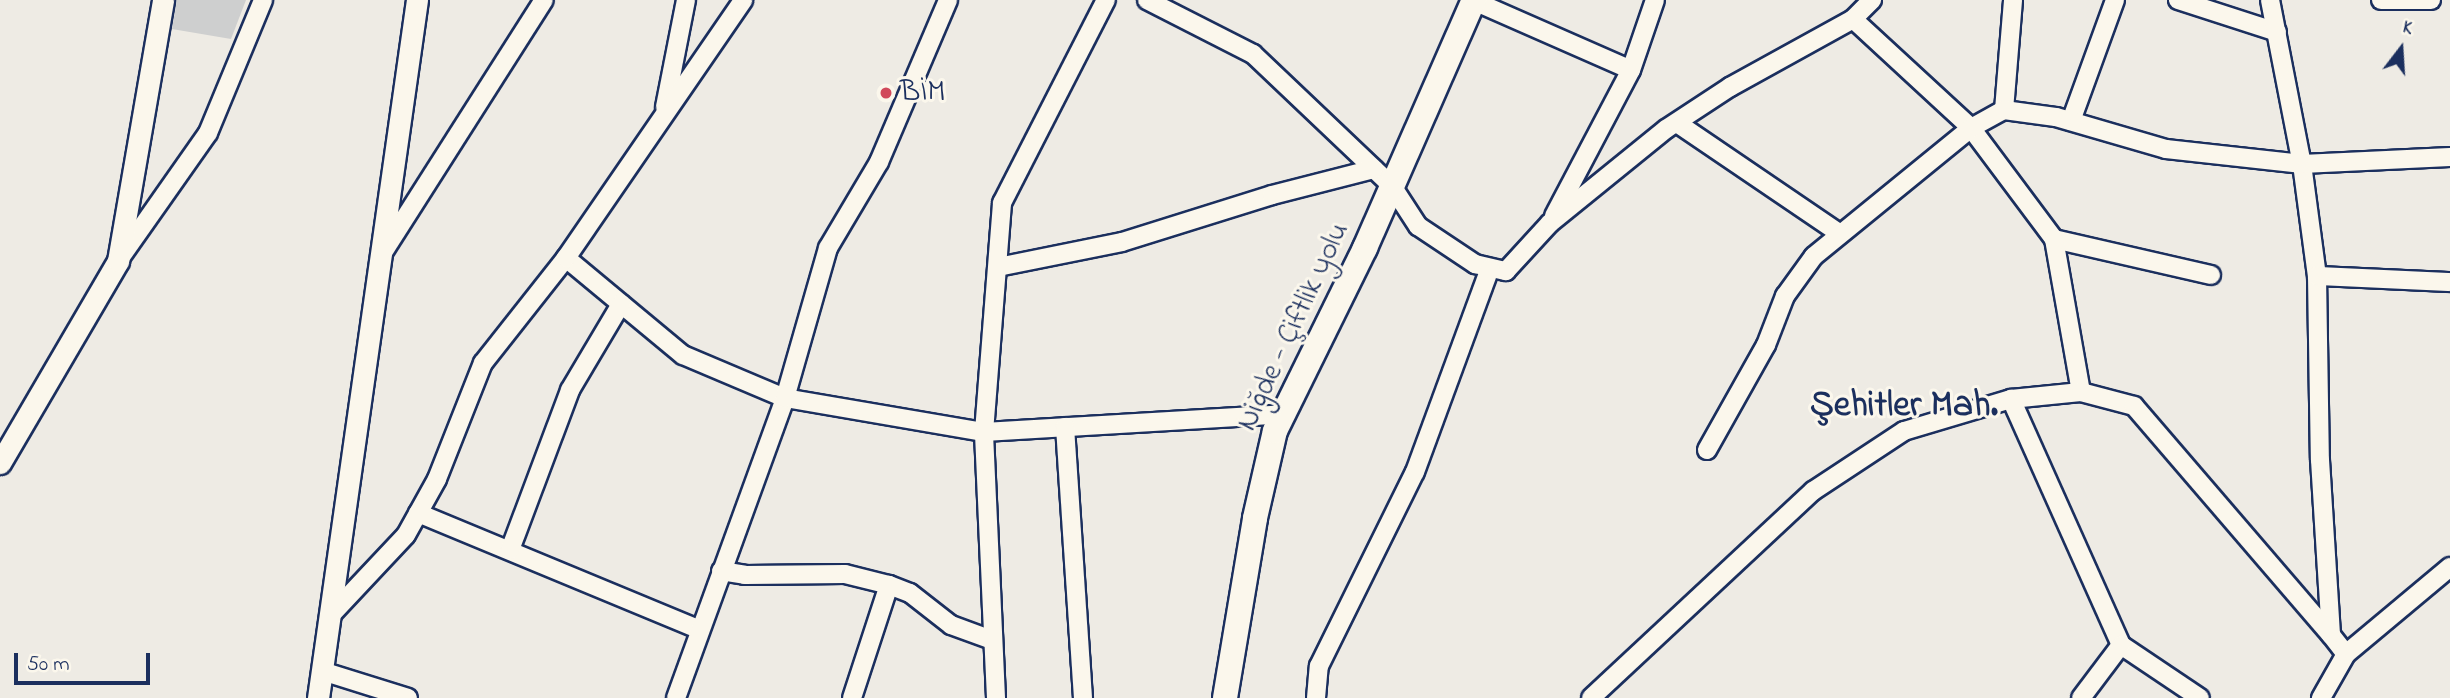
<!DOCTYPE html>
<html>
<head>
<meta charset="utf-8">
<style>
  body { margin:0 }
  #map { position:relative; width:2450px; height:698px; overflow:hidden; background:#eeebe4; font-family:"Indie Flower",sans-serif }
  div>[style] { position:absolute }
  .green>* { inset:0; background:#cecfcf }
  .roads { filter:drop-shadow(2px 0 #1b2f5e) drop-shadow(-2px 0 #1b2f5e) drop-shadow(0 2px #1b2f5e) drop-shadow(0 -2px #1b2f5e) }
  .minor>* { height:18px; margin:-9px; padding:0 9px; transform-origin:9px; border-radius:9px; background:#fbf7ec }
  .tertiary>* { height:21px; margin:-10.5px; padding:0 10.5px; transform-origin:10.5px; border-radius:10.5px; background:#fbf7ec }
  .secondary>* { height:24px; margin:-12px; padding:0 12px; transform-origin:12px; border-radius:12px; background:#fbf7ec }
  .dots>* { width:19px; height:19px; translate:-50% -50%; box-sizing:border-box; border:4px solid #fbf7ec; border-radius:50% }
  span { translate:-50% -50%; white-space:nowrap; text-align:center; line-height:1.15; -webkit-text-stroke:6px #fbf7ec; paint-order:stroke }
  .poi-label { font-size:30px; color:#1b2f5e }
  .left { translate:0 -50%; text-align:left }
  .street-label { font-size:30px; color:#1b2f5e }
  .district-label { font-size:37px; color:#1b2f5e; font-weight:700 }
  .north { position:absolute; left:2366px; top:14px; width:70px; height:70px; -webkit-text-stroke:5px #fbf7ec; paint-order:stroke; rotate:17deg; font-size:19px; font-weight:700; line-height:28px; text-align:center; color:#1b2f5e }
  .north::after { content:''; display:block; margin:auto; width:24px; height:32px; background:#1b2f5e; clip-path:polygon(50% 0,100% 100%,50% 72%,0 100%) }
  .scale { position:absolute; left:14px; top:653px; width:136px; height:32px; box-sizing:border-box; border:4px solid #1b2f5e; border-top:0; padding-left:9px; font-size:21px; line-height:24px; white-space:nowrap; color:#1b2f5e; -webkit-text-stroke:5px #fbf7ec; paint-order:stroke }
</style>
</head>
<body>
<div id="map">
  <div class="green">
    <i style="clip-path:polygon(177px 0,246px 0,231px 39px,172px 29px)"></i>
  </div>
  <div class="roads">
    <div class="minor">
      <i style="left:1147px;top:0;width:119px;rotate:27deg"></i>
      <i style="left:1253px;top:54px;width:192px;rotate:43.5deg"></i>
      <i style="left:1392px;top:186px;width:48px;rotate:57deg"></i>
      <i style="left:1418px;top:226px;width:69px;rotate:33.7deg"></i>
      <i style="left:1475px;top:264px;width:32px;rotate:13deg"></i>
      <i style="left:1506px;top:271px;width:65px;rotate:-47.5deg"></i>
      <i style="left:1550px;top:223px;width:149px;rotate:-39deg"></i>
      <i style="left:1666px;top:129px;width:77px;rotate:-33.3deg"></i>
      <i style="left:1730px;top:87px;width:141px;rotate:-28.9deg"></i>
      <i style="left:1853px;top:19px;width:161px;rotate:42.7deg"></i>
      <i style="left:1971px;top:128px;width:139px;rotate:53.2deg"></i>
      <i style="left:2054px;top:239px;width:161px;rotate:12.9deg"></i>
      <i style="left:2178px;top:0;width:104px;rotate:17.9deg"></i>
      <i style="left:2270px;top:0;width:167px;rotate:79deg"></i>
      <i style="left:2302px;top:164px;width:113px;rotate:82.4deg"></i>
      <i style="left:2317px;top:276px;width:184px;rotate:89.1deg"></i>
      <i style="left:2320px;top:460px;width:175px;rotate:86.4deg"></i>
      <i style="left:2331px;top:635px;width:24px;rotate:52deg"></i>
      <i style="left:2346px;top:654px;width:51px;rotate:119.6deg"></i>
      <i style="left:2381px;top:0;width:50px"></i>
      <i style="left:1474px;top:1px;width:171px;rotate:23.7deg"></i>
      <i style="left:1853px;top:19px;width:27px;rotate:-45deg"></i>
      <i style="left:665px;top:107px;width:109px;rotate:-78.9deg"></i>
      <i style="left:2004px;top:110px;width:110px;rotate:-85.3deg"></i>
      <i style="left:2071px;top:121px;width:129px;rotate:-70deg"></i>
      <i style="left:1677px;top:123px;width:196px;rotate:34.2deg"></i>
      <i style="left:1554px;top:216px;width:165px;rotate:-62.2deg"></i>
      <i style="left:1631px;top:70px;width:74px;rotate:-71.1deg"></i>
      <i style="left:2054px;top:239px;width:155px;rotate:80deg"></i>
      <i style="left:382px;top:254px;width:301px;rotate:-57.5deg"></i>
      <i style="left:566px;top:258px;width:152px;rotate:39.7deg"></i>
      <i style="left:683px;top:355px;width:111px;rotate:22.9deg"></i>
      <i style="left:785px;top:398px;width:202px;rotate:9.7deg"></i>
      <i style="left:984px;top:432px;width:300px;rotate:-3.4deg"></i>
      <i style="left:118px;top:261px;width:156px;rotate:-54.9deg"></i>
      <i style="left:208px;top:133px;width:144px;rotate:-67.5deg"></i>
      <i style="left:998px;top:267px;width:126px;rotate:-11.4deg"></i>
      <i style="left:1122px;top:242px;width:157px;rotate:-17.4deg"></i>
      <i style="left:1272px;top:195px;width:105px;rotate:-14.3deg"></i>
      <i style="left:2317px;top:276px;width:133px;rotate:2.6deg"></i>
      <i style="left:2011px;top:399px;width:269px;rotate:65.9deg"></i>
      <i style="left:2121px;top:645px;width:95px;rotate:33.9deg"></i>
      <i style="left:1065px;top:427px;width:272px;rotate:86.2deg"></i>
      <i style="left:1707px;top:450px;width:120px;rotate:-60.7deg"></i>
      <i style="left:1766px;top:345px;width:53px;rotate:-68.8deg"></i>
      <i style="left:1785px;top:296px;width:49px;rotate:-54.1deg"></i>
      <i style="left:1814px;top:256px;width:203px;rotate:-39.2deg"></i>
      <i style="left:1971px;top:128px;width:38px;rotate:-29deg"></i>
      <i style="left:2004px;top:110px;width:52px;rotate:7.7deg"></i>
      <i style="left:2056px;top:117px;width:115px;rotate:16.2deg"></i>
      <i style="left:2166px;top:149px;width:137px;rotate:6.3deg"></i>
      <i style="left:2302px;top:164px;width:148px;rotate:-2.7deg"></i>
      <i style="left:418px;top:513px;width:305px;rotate:22.5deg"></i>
      <i style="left:510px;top:550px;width:171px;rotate:-69.4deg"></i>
      <i style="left:570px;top:390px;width:100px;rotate:-59.3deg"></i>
      <i style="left:721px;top:571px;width:24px;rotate:9deg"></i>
      <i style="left:745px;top:575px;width:100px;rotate:-0.6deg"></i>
      <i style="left:845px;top:574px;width:45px;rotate:14deg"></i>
      <i style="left:889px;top:585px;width:22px;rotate:21deg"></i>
      <i style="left:910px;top:593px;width:52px;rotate:38deg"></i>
      <i style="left:951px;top:625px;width:44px;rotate:20.1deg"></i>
      <i style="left:329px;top:617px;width:112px;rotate:-46.8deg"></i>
      <i style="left:406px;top:535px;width:64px;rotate:-61deg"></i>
      <i style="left:437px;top:479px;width:125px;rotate:-68.4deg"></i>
      <i style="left:483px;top:363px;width:134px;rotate:-51.7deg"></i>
      <i style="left:566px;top:258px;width:313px;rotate:-55.5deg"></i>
      <i style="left:2346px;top:654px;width:136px;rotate:-39.9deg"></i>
      <i style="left:322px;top:671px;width:90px;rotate:17.4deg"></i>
      <i style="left:676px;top:698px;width:319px;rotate:-70deg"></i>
      <i style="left:785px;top:398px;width:156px;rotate:-74deg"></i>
      <i style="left:828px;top:248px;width:100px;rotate:-59.3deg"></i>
      <i style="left:879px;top:162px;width:176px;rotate:-66.9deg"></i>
      <i style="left:852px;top:698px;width:119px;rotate:-71.9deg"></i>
      <i style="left:996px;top:698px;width:266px;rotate:-92.6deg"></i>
      <i style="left:984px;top:432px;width:230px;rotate:-85.5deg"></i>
      <i style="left:1002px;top:203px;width:228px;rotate:-62.9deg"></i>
      <i style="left:1316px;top:698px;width:32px;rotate:-85deg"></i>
      <i style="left:1319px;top:666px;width:216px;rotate:-63.7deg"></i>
      <i style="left:1415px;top:472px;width:217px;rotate:-69.8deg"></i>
      <i style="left:1591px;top:698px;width:304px;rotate:-43deg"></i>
      <i style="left:1813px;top:491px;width:109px;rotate:-33.4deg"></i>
      <i style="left:1904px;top:431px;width:112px;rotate:-16.7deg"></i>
      <i style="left:2011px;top:399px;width:70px;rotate:-5.7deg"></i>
      <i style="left:2081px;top:392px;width:55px;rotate:14.8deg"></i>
      <i style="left:2134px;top:406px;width:302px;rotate:49.3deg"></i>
      <i style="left:2081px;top:698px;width:66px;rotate:-53deg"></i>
    </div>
    <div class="tertiary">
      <i style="left:0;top:463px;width:234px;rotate:-59.7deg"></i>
      <i style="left:118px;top:261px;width:265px;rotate:-80.2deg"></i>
      <i style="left:318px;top:698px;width:705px;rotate:-81.93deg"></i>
    </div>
    <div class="secondary">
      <i style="left:1225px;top:698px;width:182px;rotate:-80.5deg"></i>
      <i style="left:1255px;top:518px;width:89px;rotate:-77.1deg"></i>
      <i style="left:1275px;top:431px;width:204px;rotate:-63.8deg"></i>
      <i style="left:1365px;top:248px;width:271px;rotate:-66.3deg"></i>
    </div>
  </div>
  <div class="dots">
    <i style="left:886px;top:93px;background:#d1495b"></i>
  </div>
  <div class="poi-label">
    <span class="left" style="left:900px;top:93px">BİM</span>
  </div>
  <div class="street-label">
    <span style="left:1294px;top:327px;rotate:-65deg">Niğde - Çiftlik yolu</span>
  </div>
  <div class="district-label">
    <span style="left:1904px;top:406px">Şehitler Mah.</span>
  </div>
  <div class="north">K</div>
  <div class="scale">50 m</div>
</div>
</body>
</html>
